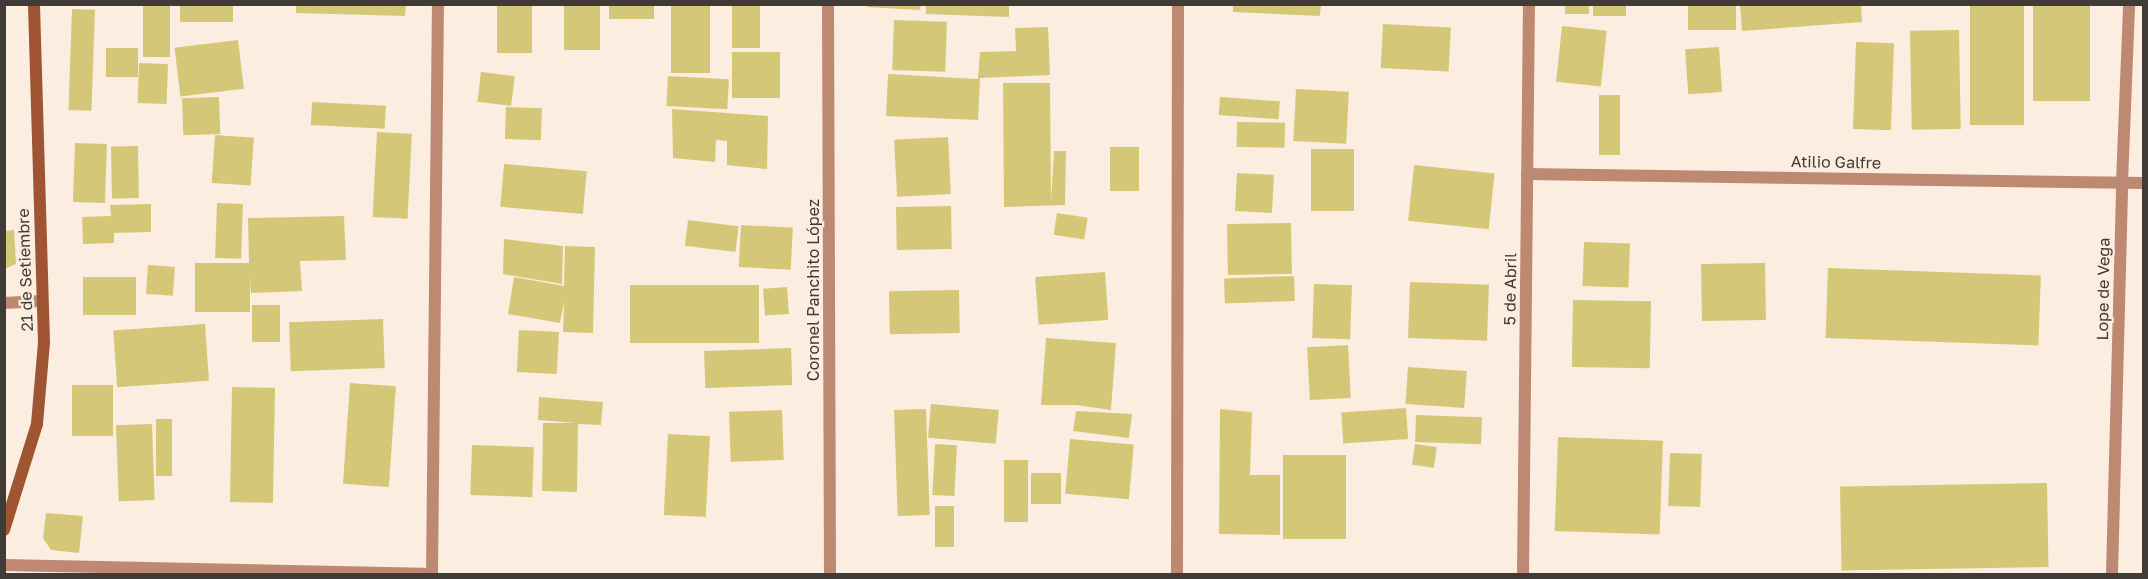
<!DOCTYPE html>
<html>
<head>
<meta charset="utf-8">
<style>
  body { margin:0 }
  #map { position:relative; width:2148px; height:579px; overflow:hidden; background:#fbeee0; font-family:"Golos Text",sans-serif }
  div>[style] { position:absolute }
  .building>* { inset:0; background:#d4c878; transform-origin:0 0 }
  .minor>* { height:12px; margin:-6px; padding:0 6px; transform-origin:6px; border-radius:6px; background:#bd8972 }
  .secondary>* { height:12px; margin:-6px; padding:0 6px; transform-origin:6px; border-radius:6px; background:#9f5532 }
  span { translate:-50% -50%; white-space:nowrap; text-align:center; line-height:1.15; -webkit-text-stroke:4.5px #fbeee0; paint-order:stroke }
  .street-label { font-size:16px; color:#403b36 }
  .frame { position:absolute; inset:0; border:6px solid #403b36; pointer-events:none }
</style>
</head>
<body>
<div id="map">
  <div class="building">
    <i style="left:143px;top:4px;width:27px;height:53px"></i>
    <i style="left:180px;top:4px;width:53px;height:18px"></i>
    <i style="clip-path:polygon(296px 4px,406px 4px,405px 16px,296px 13px)"></i>
    <i style="left:497px;top:4px;width:35px;height:49px"></i>
    <i style="left:564px;top:4px;width:36px;height:46px"></i>
    <i style="left:609px;top:4px;width:45px;height:15px"></i>
    <i style="left:732px;top:4px;width:28px;height:44px"></i>
    <i style="clip-path:polygon(867px 4px,921px 4px,920px 10px,867px 7px)"></i>
    <i style="clip-path:polygon(926px 4px,1009px 4px,1009px 17px,926px 14px)"></i>
    <i style="clip-path:polygon(1233px 4px,1321px 4px,1320px 16px,1233px 12px)"></i>
    <i style="left:1565px;top:4px;width:24px;height:10px"></i>
    <i style="left:1593px;top:4px;width:33px;height:12px"></i>
    <i style="left:1688px;top:4px;width:48px;height:26px"></i>
    <i style="clip-path:polygon(1740px 4px,1861px 4px,1862px 22px,1742px 31px)"></i>
    <i style="left:1970px;top:4px;width:54px;height:121px"></i>
    <i style="left:2033px;top:4px;width:57px;height:97px"></i>
    <i style="left:671px;top:5px;width:39px;height:68px"></i>
    <i style="left:72px;top:9px;width:23px;height:101px;rotate:2deg"></i>
    <i style="left:894px;top:20px;width:53px;height:50px;rotate:2deg"></i>
    <i style="left:1383px;top:24px;width:68px;height:44px;rotate:3deg"></i>
    <i style="left:1562px;top:26px;width:45px;height:56px;rotate:6deg"></i>
    <i style="clip-path:polygon(1048px 27px,1050px 75px,980px 78px,978px 120px,886px 116px,888px 74px,978px 79px,980px 52px,1016px 51px,1015px 28px)"></i>
    <i style="left:1959px;top:30px;width:99px;height:49px;rotate:89deg"></i>
    <i style="left:238px;top:40px;width:49px;height:64px;rotate:83deg"></i>
    <i style="left:1856px;top:42px;width:38px;height:87px;rotate:2deg"></i>
    <i style="left:1719px;top:47px;width:45px;height:34px;rotate:86deg"></i>
    <i style="left:106px;top:48px;width:32px;height:29px"></i>
    <i style="left:732px;top:52px;width:48px;height:46px"></i>
    <i style="left:139px;top:63px;width:29px;height:40px;rotate:2deg"></i>
    <i style="left:481px;top:72px;width:34px;height:30px;rotate:7deg"></i>
    <i style="left:668px;top:76px;width:61px;height:30px;rotate:3deg"></i>
    <i style="clip-path:polygon(1003px 83px,1050px 83px,1051px 201px,1054px 151px,1066px 151px,1065px 205px,1004px 207px)"></i>
    <i style="left:1296px;top:89px;width:53px;height:52px;rotate:3deg"></i>
    <i style="left:1599px;top:95px;width:21px;height:60px"></i>
    <i style="left:219px;top:97px;width:37px;height:37px;rotate:88deg"></i>
    <i style="left:1220px;top:97px;width:60px;height:18px;rotate:4deg"></i>
    <i style="left:312px;top:102px;width:74px;height:23px;rotate:3deg"></i>
    <i style="left:506px;top:107px;width:36px;height:32px;rotate:2deg"></i>
    <i style="clip-path:polygon(672px 109px,768px 116px,767px 169px,727px 165px,727px 141px,716px 140px,715px 162px,673px 158px)"></i>
    <i style="left:1237px;top:122px;width:48px;height:25px;rotate:1deg"></i>
    <i style="left:377px;top:132px;width:35px;height:85px;rotate:3deg"></i>
    <i style="left:215px;top:135px;width:39px;height:48px;rotate:4deg"></i>
    <i style="left:948px;top:137px;width:57px;height:54px;rotate:87deg"></i>
    <i style="left:75px;top:143px;width:32px;height:59px;rotate:2deg"></i>
    <i style="left:138px;top:146px;width:52px;height:27px;rotate:89deg"></i>
    <i style="left:1110px;top:147px;width:29px;height:44px"></i>
    <i style="left:1311px;top:149px;width:43px;height:62px"></i>
    <i style="left:504px;top:164px;width:83px;height:43px;rotate:5deg"></i>
    <i style="left:1414px;top:165px;width:81px;height:56px;rotate:6deg"></i>
    <i style="left:1237px;top:173px;width:37px;height:38px;rotate:3deg"></i>
    <i style="left:217px;top:203px;width:26px;height:55px;rotate:2deg"></i>
    <i style="clip-path:polygon(151px 204px,151px 232px,114px 233px,114px 243px,83px 244px,82px 217px,111px 216px,110px 205px)"></i>
    <i style="left:951px;top:206px;width:43px;height:55px;rotate:89deg"></i>
    <i style="left:1057px;top:213px;width:31px;height:22px;rotate:9deg"></i>
    <i style="clip-path:polygon(344px 216px,346px 260px,300px 261px,302px 291px,251px 293px,250px 277px,250px 312px,195px 312px,195px 263px,265px 263px,249px 263px,248px 218px)"></i>
    <i style="left:688px;top:220px;width:51px;height:26px;rotate:7deg"></i>
    <i style="left:1291px;top:223px;width:51px;height:64px;rotate:89deg"></i>
    <i style="left:741px;top:225px;width:52px;height:42px;rotate:3deg"></i>
    <i style="clip-path:polygon(14px 230px,16px 264px,4px 269px,4px 231px)"></i>
    <i style="clip-path:polygon(504px 239px,563px 246px,562px 284px,503px 274px)"></i>
    <i style="left:1584px;top:242px;width:46px;height:44px;rotate:2deg"></i>
    <i style="clip-path:polygon(565px 246px,595px 247px,593px 333px,563px 332px,564px 302px,560px 323px,508px 314px,514px 277px,564px 286px)"></i>
    <i style="left:1765px;top:263px;width:57px;height:64px;rotate:89deg"></i>
    <i style="left:148px;top:265px;width:27px;height:29px;rotate:4deg"></i>
    <i style="left:1828px;top:268px;width:213px;height:70px;rotate:2deg"></i>
    <i style="left:1105px;top:272px;width:48px;height:70px;rotate:86deg"></i>
    <i style="left:1294px;top:276px;width:25px;height:70px;rotate:88deg"></i>
    <i style="left:83px;top:277px;width:53px;height:38px"></i>
    <i style="left:1410px;top:282px;width:79px;height:56px;rotate:2deg"></i>
    <i style="left:1314px;top:284px;width:38px;height:54px;rotate:2deg"></i>
    <i style="left:630px;top:285px;width:129px;height:58px"></i>
    <i style="left:787px;top:287px;width:27px;height:24px;rotate:86deg"></i>
    <i style="left:959px;top:290px;width:43px;height:70px;rotate:89deg"></i>
    <i style="left:1573px;top:300px;width:78px;height:67px;rotate:1deg"></i>
    <i style="left:252px;top:305px;width:28px;height:37px"></i>
    <i style="left:383px;top:319px;width:49px;height:94px;rotate:88deg"></i>
    <i style="left:205px;top:324px;width:57px;height:92px;rotate:86deg"></i>
    <i style="left:519px;top:330px;width:40px;height:42px;rotate:3deg"></i>
    <i style="clip-path:polygon(1046px 338px,1116px 343px,1111px 410px,1076px 405px,1041px 405px)"></i>
    <i style="left:1348px;top:345px;width:53px;height:41px;rotate:87deg"></i>
    <i style="left:791px;top:348px;width:37px;height:87px;rotate:88deg"></i>
    <i style="left:1408px;top:367px;width:59px;height:37px;rotate:4deg"></i>
    <i style="left:350px;top:383px;width:46px;height:101px;rotate:4deg"></i>
    <i style="left:72px;top:385px;width:41px;height:51px"></i>
    <i style="left:232px;top:387px;width:43px;height:115px;rotate:1deg"></i>
    <i style="clip-path:polygon(539px 397px,603px 402px,601px 425px,578px 424px,577px 492px,542px 491px,543px 423px,575px 423px,538px 420px)"></i>
    <i style="left:931px;top:404px;width:68px;height:34px;rotate:5deg"></i>
    <i style="left:1406px;top:408px;width:31px;height:65px;rotate:86deg"></i>
    <i style="left:926px;top:409px;width:106px;height:32px;rotate:88deg"></i>
    <i style="clip-path:polygon(1220px 409px,1252px 412px,1250px 475px,1280px 475px,1280px 535px,1219px 534px)"></i>
    <i style="left:782px;top:410px;width:50px;height:53px;rotate:88deg"></i>
    <i style="clip-path:polygon(1076px 411px,1132px 414px,1129px 438px,1073px 431px)"></i>
    <i style="left:1416px;top:415px;width:66px;height:27px;rotate:2deg"></i>
    <i style="left:156px;top:419px;width:16px;height:57px"></i>
    <i style="left:152px;top:424px;width:76px;height:36px;rotate:88deg"></i>
    <i style="left:668px;top:434px;width:42px;height:81px;rotate:3deg"></i>
    <i style="left:1558px;top:437px;width:105px;height:94px;rotate:2deg"></i>
    <i style="left:1070px;top:439px;width:64px;height:55px;rotate:5deg"></i>
    <i style="left:935px;top:444px;width:22px;height:51px;rotate:3deg"></i>
    <i style="left:1415px;top:444px;width:22px;height:21px;rotate:8deg"></i>
    <i style="left:472px;top:445px;width:62px;height:50px;rotate:2deg"></i>
    <i style="left:1670px;top:453px;width:32px;height:53px;rotate:2deg"></i>
    <i style="left:1283px;top:455px;width:63px;height:84px"></i>
    <i style="left:1004px;top:460px;width:24px;height:62px"></i>
    <i style="left:1031px;top:473px;width:30px;height:31px"></i>
    <i style="left:2047px;top:483px;width:84px;height:207px;rotate:89deg"></i>
    <i style="left:935px;top:506px;width:19px;height:41px"></i>
    <i style="clip-path:polygon(46px 513px,83px 516px,79px 553px,51px 550px,43px 538px)"></i>
  </div>
  <div class="minor">
    <i style="left:828px;top:4px;width:570px;rotate:89.8deg"></i>
    <i style="left:1527px;top:174px;width:617px;rotate:0.84deg"></i>
    <i style="left:4px;top:303px;width:37px;rotate:-3deg"></i>
    <i style="left:4px;top:565px;width:420px;rotate:1.2deg"></i>
    <i style="left:432px;top:574px;width:570px;rotate:-89.4deg"></i>
    <i style="left:1177px;top:574px;width:570px;rotate:-89.9deg"></i>
    <i style="left:1523px;top:574px;width:570px;rotate:-89.4deg"></i>
    <i style="left:2112px;top:574px;width:392px;rotate:-88.5deg"></i>
    <i style="left:2122px;top:182px;width:178px;rotate:-87.7deg"></i>
  </div>
  <div class="secondary">
    <i style="left:4px;top:530px;width:111px;rotate:-72.7deg"></i>
    <i style="left:37px;top:424px;width:82px;rotate:-85.1deg"></i>
    <i style="left:44px;top:342px;width:338px;rotate:-91.7deg"></i>
  </div>
  <div class="street-label">
    <span style="left:1836px;top:162px;rotate:1deg">Atilio Galfre</span>
    <span style="left:25px;top:270px;rotate:-92deg">21 de Setiembre</span>
    <span style="left:1510px;top:289px;rotate:-89deg">5 de Abril</span>
    <span style="left:2103px;top:289px;rotate:-89deg">Lope de Vega</span>
    <span style="left:813px;top:290px;rotate:-90deg">Coronel Panchito López</span>
  </div>
  <div class="frame"></div>
</div>
</body>
</html>
